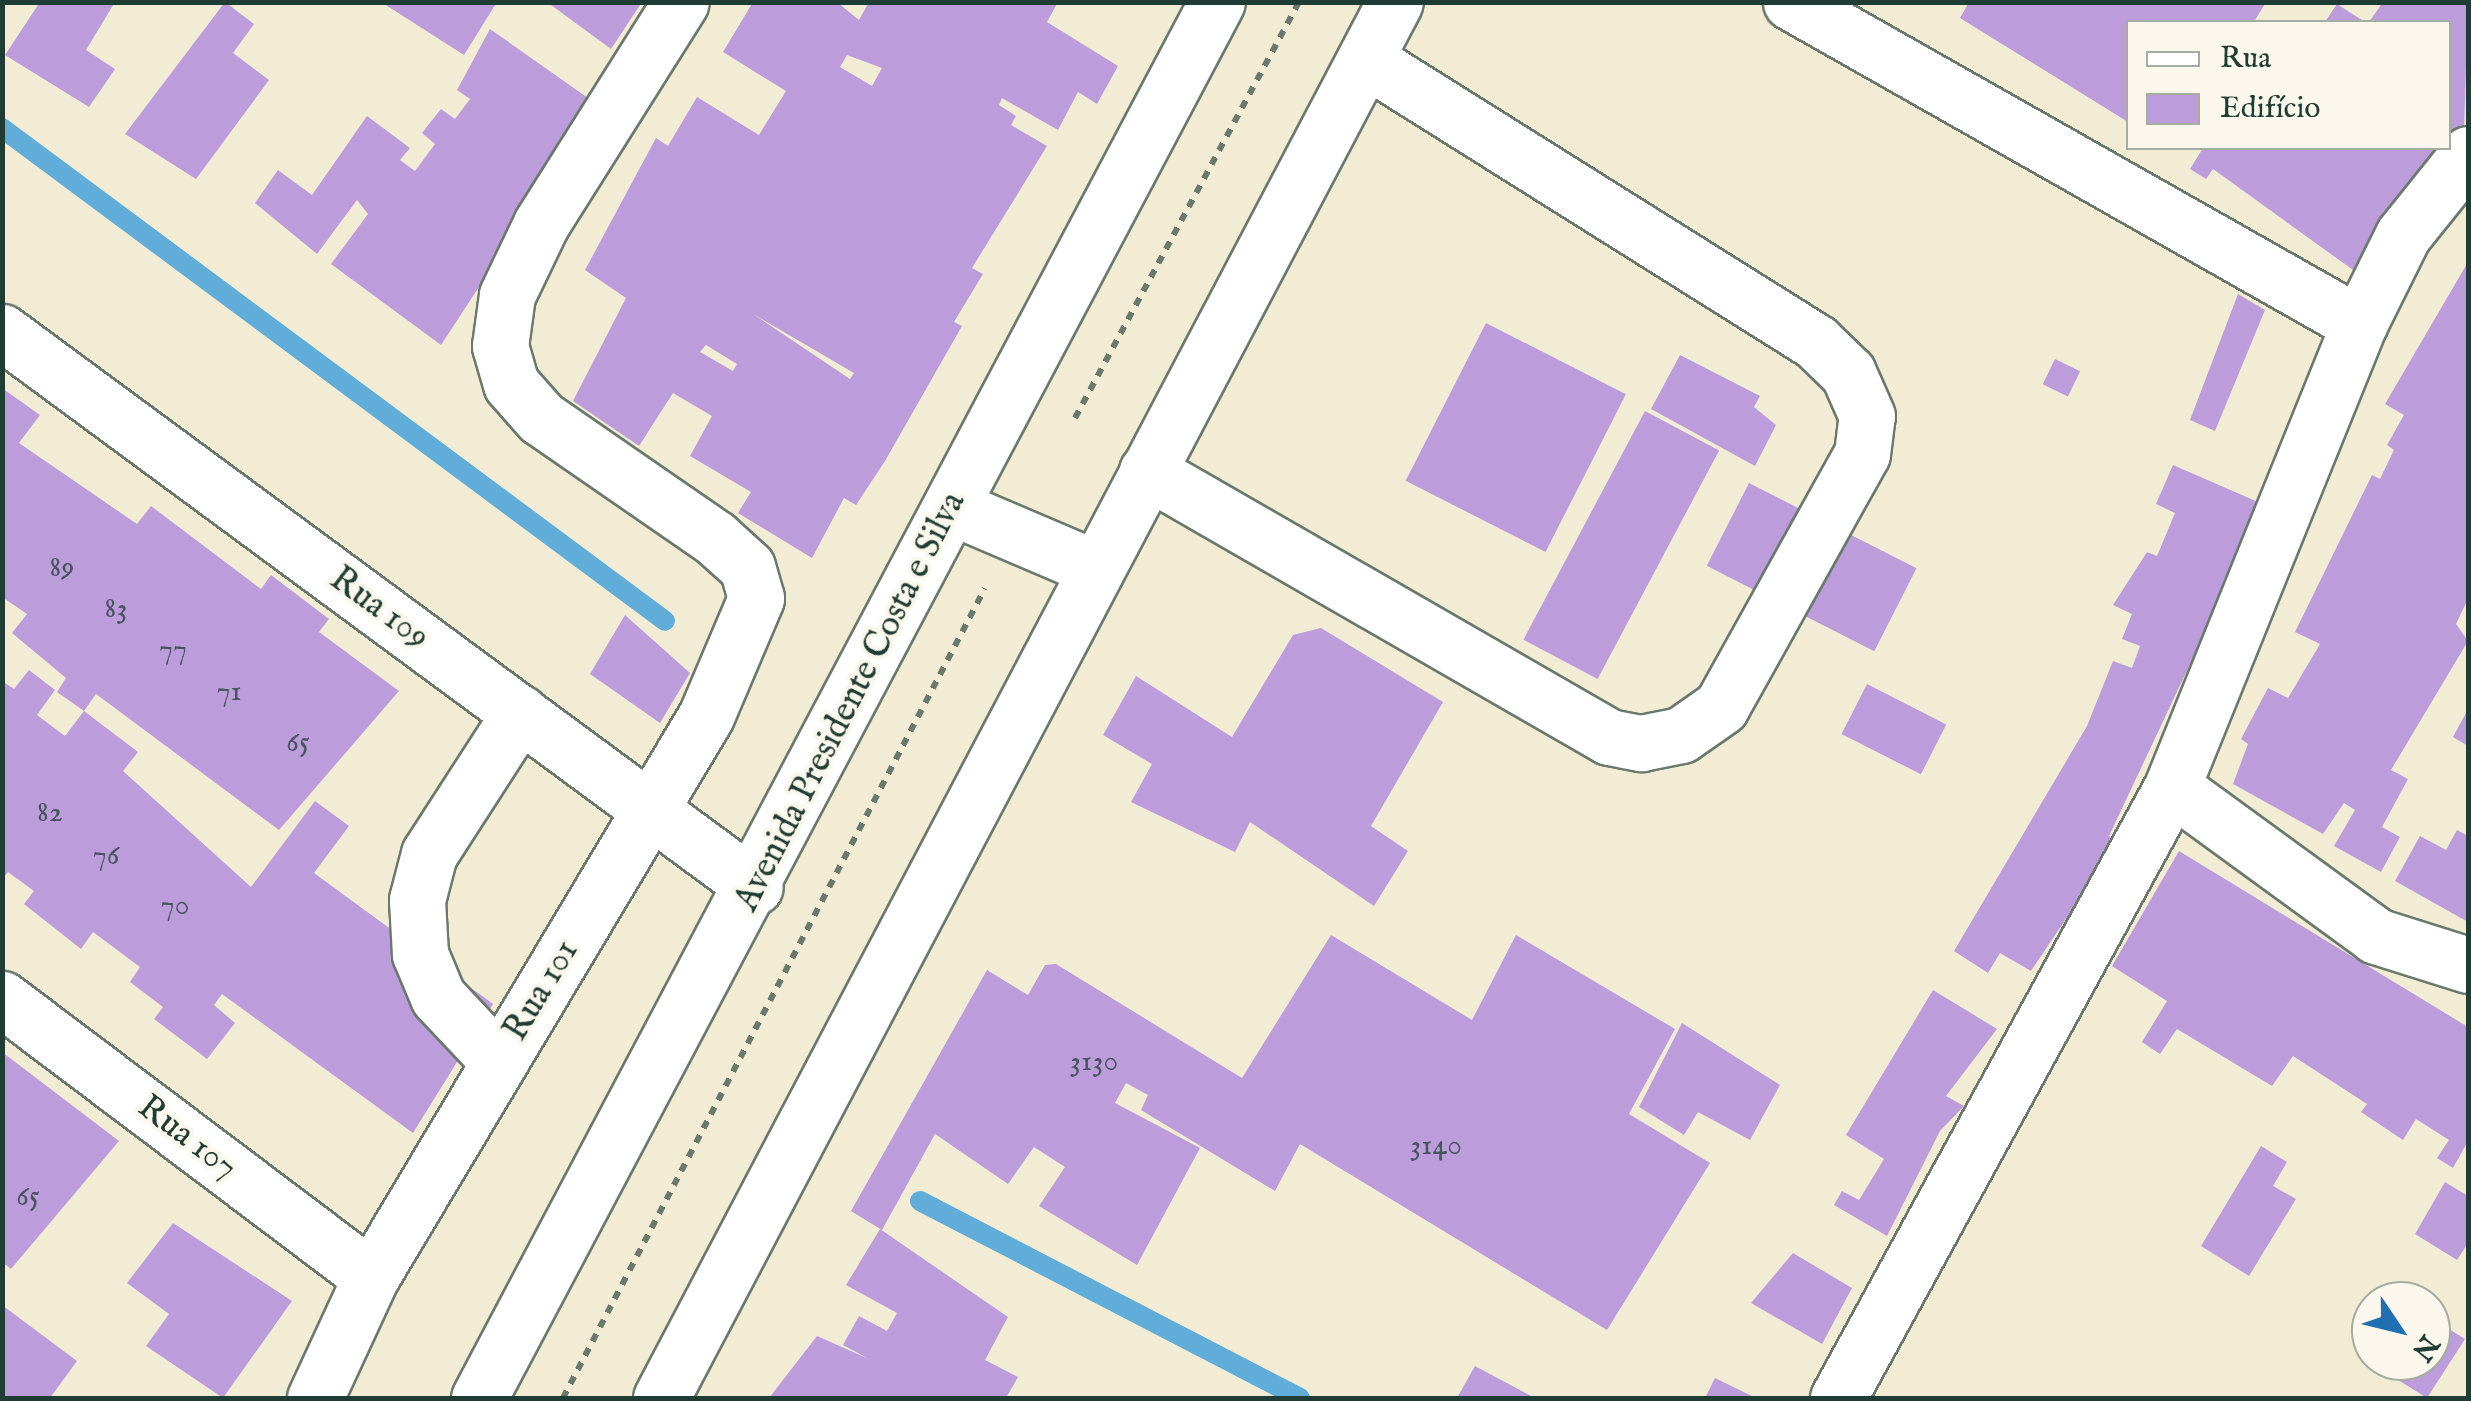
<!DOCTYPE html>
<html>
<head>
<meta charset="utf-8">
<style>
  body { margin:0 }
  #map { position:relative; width:2471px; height:1401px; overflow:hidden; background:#f2ecd5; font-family:"IM FELL English",serif }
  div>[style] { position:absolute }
  .stream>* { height:20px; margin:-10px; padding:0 10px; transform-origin:10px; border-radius:10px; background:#60add9 }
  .building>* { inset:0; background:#bd9cdc; transform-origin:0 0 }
  .path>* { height:6px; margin-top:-3px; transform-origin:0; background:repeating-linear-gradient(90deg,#697a6c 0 8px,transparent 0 16px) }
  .roads { filter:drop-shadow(2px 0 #697a6c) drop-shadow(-2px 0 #697a6c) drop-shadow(0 2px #697a6c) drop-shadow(0 -2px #697a6c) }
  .minor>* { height:55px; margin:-27.5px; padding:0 27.5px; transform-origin:27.5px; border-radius:27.5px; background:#fff }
  .major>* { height:55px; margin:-27.5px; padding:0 27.5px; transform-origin:27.5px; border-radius:27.5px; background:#fff }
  span { translate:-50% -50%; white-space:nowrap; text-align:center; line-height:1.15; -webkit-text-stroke:8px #fbf7ec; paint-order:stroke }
  .number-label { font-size:30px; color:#46555e }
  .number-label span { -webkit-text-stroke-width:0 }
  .street-label { font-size:35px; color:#1f3d34 }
  .frame { position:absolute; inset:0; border:5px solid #1f3d34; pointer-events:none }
  .legend { position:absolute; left:2126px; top:20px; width:325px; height:130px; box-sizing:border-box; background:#fbf7ec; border:2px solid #a3ada2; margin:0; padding:12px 18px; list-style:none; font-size:30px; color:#1f3d34 }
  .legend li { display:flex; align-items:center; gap:20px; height:50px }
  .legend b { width:50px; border:2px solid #a3ada2 }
  .north { position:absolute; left:2351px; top:1281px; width:100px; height:100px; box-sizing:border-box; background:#fbf7ec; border:2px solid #a3ada2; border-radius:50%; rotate:125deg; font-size:28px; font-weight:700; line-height:40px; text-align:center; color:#1f3d34 }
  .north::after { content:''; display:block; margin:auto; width:35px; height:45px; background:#1f6fb2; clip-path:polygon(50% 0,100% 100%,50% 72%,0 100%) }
</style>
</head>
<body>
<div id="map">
  <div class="stream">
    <i style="left:2px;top:128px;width:826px;rotate:36.63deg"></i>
    <i style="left:920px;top:1201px;width:428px;rotate:27.4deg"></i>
  </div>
  <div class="building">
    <i style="clip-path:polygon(40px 2px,115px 2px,86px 50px,115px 69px,89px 107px,5px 55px)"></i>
    <i style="clip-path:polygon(225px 2px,254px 24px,233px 53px,269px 80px,196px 179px,125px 134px)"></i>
    <i style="clip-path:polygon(381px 2px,497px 2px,464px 55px)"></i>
    <i style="clip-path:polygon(547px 2px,642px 2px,611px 49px)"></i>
    <i style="clip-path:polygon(evenodd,753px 2px,837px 2px,859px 20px,869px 2px,1058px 2px,1047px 22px,1118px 66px,1097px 104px,1078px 92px,1058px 130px,1002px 98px,999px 105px,1016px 116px,1011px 125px,1047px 146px,972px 268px,983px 274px,954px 322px,962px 326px,885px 461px,856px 505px,844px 498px,812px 558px,738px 513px,751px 492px,690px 456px,712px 416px,673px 393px,639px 446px,573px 401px,626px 298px,585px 270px,656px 138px,668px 146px,697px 97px,759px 135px,786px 91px,723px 52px,753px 2px,847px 55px,882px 68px,872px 86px,840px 67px,847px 55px,753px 2px,753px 314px,854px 373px,850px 379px,753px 314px,753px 2px,706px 345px,737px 364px,733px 371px,700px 352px,706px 345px)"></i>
    <i style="clip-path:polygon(1969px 2px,2266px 2px,2254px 22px,2128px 22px,2128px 122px,1960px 18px)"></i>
    <i style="clip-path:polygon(2383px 2px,2468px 2px,2464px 134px,2448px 131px,2448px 22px,2369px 22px)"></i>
    <i style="clip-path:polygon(2337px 4px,2365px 22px,2325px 22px)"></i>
    <i style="clip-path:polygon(490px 29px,598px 105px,441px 345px,331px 264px,368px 214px,357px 200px,317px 254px,255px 203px,278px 170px,312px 195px,367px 116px,410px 148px,400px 160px,415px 171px,435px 144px,422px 133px,441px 109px,455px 119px,470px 99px,457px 90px)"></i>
    <i style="clip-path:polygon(2203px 148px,2436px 148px,2360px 275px,2213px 169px,2206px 179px,2190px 169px)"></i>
    <i style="clip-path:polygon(2468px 262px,2468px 599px,2456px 624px,2468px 641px,2391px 770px,2408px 779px,2382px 827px,2400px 837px,2381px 872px,2334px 846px,2355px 810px,2344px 803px,2323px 834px,2233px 784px,2248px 744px,2241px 739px,2268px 688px,2288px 698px,2320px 644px,2295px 632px,2372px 475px,2380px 479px,2394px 450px,2387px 445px,2404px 415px,2385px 404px)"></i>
    <i style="clip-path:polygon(2238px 294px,2265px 310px,2215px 431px,2190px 420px)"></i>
    <i style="left:1486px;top:323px;width:157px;height:177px;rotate:27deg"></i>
    <i style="clip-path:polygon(1680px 355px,1760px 396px,1754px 407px,1776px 425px,1755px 466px,1651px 409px)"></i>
    <i style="left:2055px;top:359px;width:28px;height:28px;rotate:26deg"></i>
    <i style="clip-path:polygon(2px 388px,40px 415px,19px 443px,137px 524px,151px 506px,261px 589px,271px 575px,329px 619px,319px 632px,399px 691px,279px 830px,96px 694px,84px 711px,57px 692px,66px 678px,12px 633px,27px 614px,2px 597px)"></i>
    <i style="left:1645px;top:411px;width:84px;height:259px;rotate:28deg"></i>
    <i style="clip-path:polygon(2173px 465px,2265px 505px,2109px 836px,2118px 841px,2031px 971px,2000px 953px,1988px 973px,1954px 951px,2087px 726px,2113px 661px,2132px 668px,2140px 646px,2122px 639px,2132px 614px,2113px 605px,2147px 552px,2157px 556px,2175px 513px,2156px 504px)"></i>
    <i style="left:1749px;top:483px;width:188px;height:93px;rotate:27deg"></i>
    <i style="clip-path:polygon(625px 615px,690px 673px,660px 723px,590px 674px)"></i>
    <i style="clip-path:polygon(1321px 628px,1443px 702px,1371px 826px,1408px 851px,1374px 906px,1250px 822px,1235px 852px,1131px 802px,1152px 764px,1103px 735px,1136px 676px,1232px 737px,1293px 635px)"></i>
    <i style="clip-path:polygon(29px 670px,55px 690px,37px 715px,65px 736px,84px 711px,138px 752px,123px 771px,251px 887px,315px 801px,349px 826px,314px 873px,493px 1004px,413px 1133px,222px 994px,214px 1005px,235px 1023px,207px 1059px,154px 1019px,163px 1007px,130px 982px,140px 967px,93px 932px,81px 949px,24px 904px,34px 891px,8px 872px,2px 880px,2px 681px,14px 689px)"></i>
    <i style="left:1867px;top:684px;width:89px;height:56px;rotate:27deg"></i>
    <i style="clip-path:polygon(2468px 709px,2468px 746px,2453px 737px)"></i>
    <i style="clip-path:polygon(2457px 830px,2468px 836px,2468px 922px,2395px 881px,2420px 836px,2446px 850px)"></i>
    <i style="clip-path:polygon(2179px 851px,2468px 1027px,2468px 1141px,2453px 1168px,2437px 1158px,2449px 1140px,2416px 1119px,2403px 1140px,2361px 1112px,2367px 1104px,2293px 1056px,2272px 1086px,2177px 1029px,2160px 1054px,2142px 1042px,2167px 1001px,2112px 966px)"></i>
    <i style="clip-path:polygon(1331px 935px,1472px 1020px,1516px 935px,1675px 1029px,1629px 1114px,1710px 1163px,1607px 1330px,1300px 1144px,1275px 1191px,1141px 1110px,1148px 1095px,1126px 1083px,1115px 1103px,1200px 1148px,1137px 1265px,1039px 1206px,1065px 1167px,1034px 1147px,1008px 1184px,935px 1134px,882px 1230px,851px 1211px,987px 970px,1028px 995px,1045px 965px,1056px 964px,1242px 1078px)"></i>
    <i style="clip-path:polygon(1933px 990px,1997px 1029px,1946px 1096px,1964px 1106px,1940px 1131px,1887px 1236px,1834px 1205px,1842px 1191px,1859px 1200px,1884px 1159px,1846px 1135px)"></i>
    <i style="clip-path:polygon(1682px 1023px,1780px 1085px,1750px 1140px,1698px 1112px,1684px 1135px,1639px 1107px)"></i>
    <i style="clip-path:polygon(2px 1052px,119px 1141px,11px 1269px,2px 1262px)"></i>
    <i style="clip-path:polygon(2261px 1146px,2287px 1162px,2273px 1186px,2296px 1199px,2249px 1276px,2201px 1246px)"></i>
    <i style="clip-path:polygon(2445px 1182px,2468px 1196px,2468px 1243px,2457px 1260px,2415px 1234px)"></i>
    <i style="clip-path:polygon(173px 1223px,292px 1301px,223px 1398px,146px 1346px,169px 1314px,127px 1283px)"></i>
    <i style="clip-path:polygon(880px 1229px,1008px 1317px,985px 1360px,1018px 1377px,1006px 1398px,769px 1398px,817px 1336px,869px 1359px,843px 1345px,859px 1316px,887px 1331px,897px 1313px,846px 1285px)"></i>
    <i style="clip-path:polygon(1793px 1253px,1852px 1288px,1822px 1344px,1751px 1303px)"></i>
    <i style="clip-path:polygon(2px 1305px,77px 1361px,50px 1398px,2px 1398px)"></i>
    <i style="clip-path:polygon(2431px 1318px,2465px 1339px,2427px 1398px,2382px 1370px,2388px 1361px,2431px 1361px)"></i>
    <i style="clip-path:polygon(1475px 1366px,1535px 1398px,1457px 1398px)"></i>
    <i style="clip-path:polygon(1715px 1378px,1756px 1398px,1705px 1398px)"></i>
  </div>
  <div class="path">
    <i style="left:1075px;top:418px;width:472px;rotate:-61.7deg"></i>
    <i style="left:563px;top:1398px;width:913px;rotate:-62.48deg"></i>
  </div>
  <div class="roads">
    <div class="minor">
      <i style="left:1791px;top:2px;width:653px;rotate:29.55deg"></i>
      <i style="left:2468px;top:154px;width:104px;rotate:128.7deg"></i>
      <i style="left:2403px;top:235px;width:99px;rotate:116.3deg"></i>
      <i style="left:2359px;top:324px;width:499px;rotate:112deg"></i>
      <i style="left:2172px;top:787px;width:253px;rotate:36.1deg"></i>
      <i style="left:2376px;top:936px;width:96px;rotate:17.5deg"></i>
      <i style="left:2px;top:332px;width:935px;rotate:36.39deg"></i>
      <i style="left:1147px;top:471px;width:533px;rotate:29.93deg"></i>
      <i style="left:1609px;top:737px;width:33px;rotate:11deg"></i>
      <i style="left:1641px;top:743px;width:41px;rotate:-11.3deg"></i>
      <i style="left:1681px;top:735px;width:49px;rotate:-35deg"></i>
      <i style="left:1721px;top:707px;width:290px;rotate:-60.9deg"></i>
      <i style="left:1862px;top:454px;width:38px;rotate:-83deg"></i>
      <i style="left:1867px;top:416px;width:47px;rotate:-113.8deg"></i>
      <i style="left:1848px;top:373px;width:45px;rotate:-135.9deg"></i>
      <i style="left:1816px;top:342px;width:532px;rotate:-147.89deg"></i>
      <i style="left:2px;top:999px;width:462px;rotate:37deg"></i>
      <i style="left:499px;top:1062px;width:89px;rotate:-133.2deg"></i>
      <i style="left:438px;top:997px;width:47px;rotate:-112.7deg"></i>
      <i style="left:420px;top:954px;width:54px;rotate:-93.2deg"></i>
      <i style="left:417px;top:900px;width:48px;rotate:-75.4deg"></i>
      <i style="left:429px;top:854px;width:168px;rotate:-57.2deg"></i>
      <i style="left:315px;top:1398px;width:133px;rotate:-65.2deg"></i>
      <i style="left:371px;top:1277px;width:653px;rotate:-59.16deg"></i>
      <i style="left:706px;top:716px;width:128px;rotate:-67deg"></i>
      <i style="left:756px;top:598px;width:32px;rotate:-106deg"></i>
      <i style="left:747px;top:567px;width:43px;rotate:-137.8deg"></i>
      <i style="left:715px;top:538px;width:211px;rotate:-145.4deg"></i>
      <i style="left:541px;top:418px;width:45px;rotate:-131.4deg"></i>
      <i style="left:511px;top:384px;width:40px;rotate:-106deg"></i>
      <i style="left:500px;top:346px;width:51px;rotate:-82.2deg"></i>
      <i style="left:507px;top:295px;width:79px;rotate:-64.4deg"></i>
      <i style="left:541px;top:224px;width:262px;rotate:-57.8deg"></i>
      <i style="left:1838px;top:1398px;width:696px;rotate:-61.34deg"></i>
    </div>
    <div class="major">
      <i style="left:952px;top:507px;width:155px;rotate:23.1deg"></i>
      <i style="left:479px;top:1398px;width:1579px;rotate:-62.14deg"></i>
      <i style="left:661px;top:1398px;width:1577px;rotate:-62.27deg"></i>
    </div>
  </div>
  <div class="number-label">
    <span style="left:62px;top:568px">89</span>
    <span style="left:116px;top:609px">83</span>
    <span style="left:173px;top:650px">77</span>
    <span style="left:229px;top:692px">71</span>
    <span style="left:298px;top:743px">65</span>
    <span style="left:50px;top:813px">82</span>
    <span style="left:106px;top:856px">76</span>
    <span style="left:175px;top:906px">70</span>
    <span style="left:1094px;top:1062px">3130</span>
    <span style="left:1436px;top:1146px">3140</span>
    <span style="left:28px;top:1197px">65</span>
  </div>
  <div class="street-label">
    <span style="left:379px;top:609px;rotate:36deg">Rua 109</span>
    <span style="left:851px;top:702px;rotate:-63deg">Avenida Presidente Costa e Silva</span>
    <span style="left:542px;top:991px;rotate:-59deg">Rua 101</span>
    <span style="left:187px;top:1138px;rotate:37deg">Rua 107</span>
  </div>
  <div class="frame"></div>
  <ul class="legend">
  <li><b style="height:12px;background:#fff"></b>Rua</li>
  <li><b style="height:28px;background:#bd9cdc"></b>Edifício</li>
  </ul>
  <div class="north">N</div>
</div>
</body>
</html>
